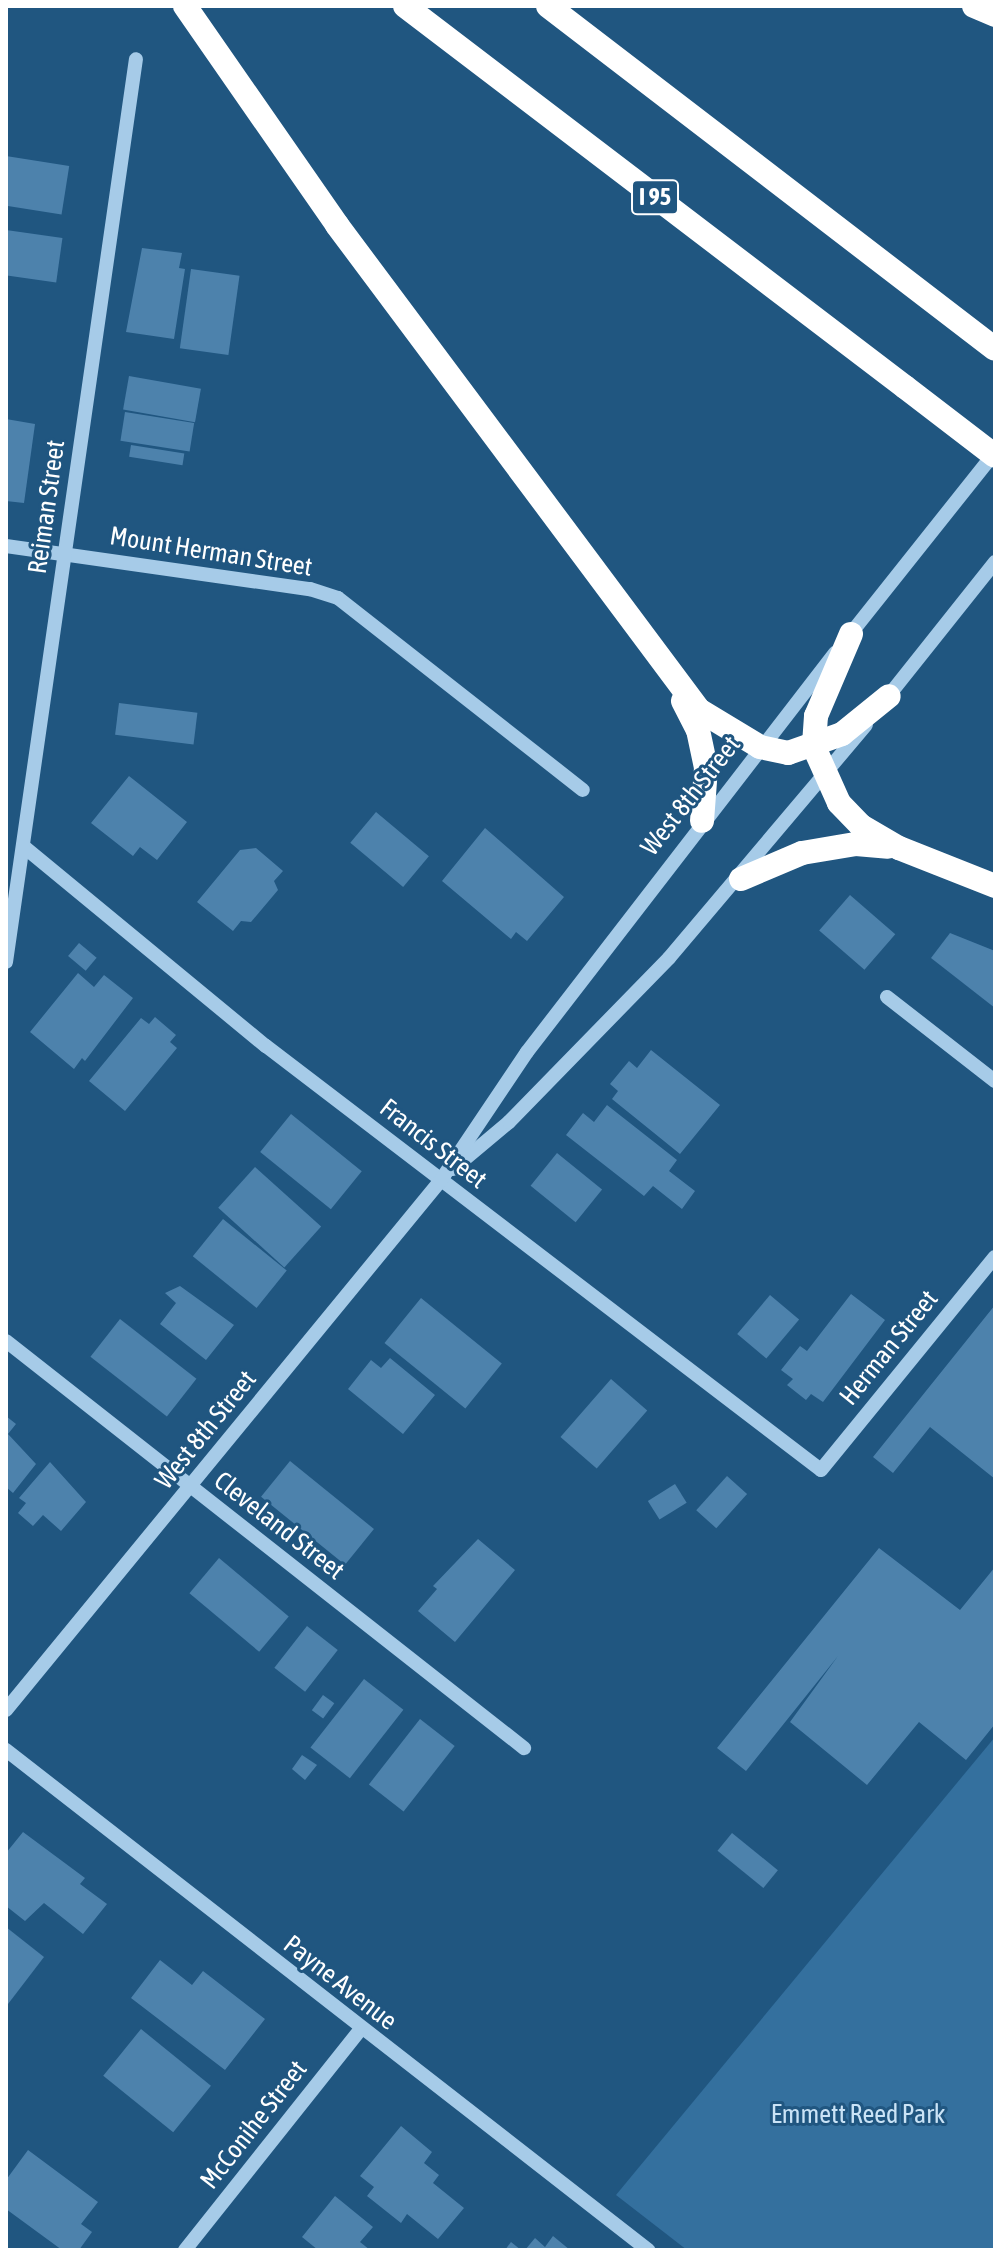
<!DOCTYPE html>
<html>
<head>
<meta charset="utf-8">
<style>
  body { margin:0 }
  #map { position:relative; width:1001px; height:2256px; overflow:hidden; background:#205680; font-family:"Asap Condensed",sans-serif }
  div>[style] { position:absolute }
  .green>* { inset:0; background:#34709e }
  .building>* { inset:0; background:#4d82ac; transform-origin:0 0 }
  .minor>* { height:14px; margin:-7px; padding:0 7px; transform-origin:7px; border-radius:7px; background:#a6cbe8 }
  .highway>* { height:24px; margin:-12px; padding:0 12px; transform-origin:12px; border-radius:12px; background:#fff }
  .highway-bridge>* { height:24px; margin:-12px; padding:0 12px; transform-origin:12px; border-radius:12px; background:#fff }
  span { translate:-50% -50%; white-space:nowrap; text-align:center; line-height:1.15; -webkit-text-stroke:6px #205680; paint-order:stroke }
  .shield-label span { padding:2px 6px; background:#205680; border:2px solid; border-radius:6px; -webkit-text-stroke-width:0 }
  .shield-label { font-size:24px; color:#fff; font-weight:700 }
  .street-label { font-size:26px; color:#fff }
  .park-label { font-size:26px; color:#cae3f6 }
  .frame { position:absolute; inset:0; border:8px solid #fff; pointer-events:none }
</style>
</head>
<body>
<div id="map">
  <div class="green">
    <i style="clip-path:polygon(995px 1737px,995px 2250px,687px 2250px,616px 2195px)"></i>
  </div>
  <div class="building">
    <i style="left:6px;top:156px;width:64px;height:49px;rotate:9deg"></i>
    <i style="left:6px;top:230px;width:57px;height:45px;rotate:8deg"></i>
    <i style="clip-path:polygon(142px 248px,182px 253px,179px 268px,185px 269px,174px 339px,126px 332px)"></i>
    <i style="left:191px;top:269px;width:49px;height:80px;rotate:8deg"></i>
    <i style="left:129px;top:376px;width:73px;height:34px;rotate:10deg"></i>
    <i style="left:125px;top:412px;width:70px;height:29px;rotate:9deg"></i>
    <i style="clip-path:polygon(6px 419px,35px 424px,24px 503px,6px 501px)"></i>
    <i style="left:131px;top:445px;width:54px;height:12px;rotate:9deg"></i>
    <i style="left:119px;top:703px;width:79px;height:32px;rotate:7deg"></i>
    <i style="clip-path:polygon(129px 776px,187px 822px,157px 860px,140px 847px,133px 856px,91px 823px)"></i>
    <i style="left:376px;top:812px;width:69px;height:40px;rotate:40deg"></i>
    <i style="clip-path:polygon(485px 828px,564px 897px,527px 941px,516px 932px,511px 939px,442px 881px)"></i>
    <i style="clip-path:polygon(256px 848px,283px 871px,274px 881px,278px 890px,251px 922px,241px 921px,233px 931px,197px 902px,240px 850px)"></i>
    <i style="left:850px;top:895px;width:60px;height:47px;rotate:41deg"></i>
    <i style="clip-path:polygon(950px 933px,995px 951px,995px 1008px,931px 958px)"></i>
    <i style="left:79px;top:943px;width:23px;height:17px;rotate:40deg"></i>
    <i style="clip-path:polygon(78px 973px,94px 987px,104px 975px,133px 998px,85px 1061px,82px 1058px,74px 1069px,30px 1032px)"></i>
    <i style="clip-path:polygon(155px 1017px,176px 1035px,170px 1042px,177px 1048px,125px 1111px,89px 1081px,141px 1018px,149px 1024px)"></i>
    <i style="clip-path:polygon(651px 1050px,720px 1105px,680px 1154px,612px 1099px,618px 1091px,610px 1084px,629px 1061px,637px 1068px)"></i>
    <i style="clip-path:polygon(607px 1105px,677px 1160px,669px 1171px,695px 1191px,682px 1209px,653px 1186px,644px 1196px,566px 1135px,583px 1113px,594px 1122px)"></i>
    <i style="left:291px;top:1114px;width:91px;height:49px;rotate:39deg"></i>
    <i style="left:557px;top:1153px;width:58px;height:42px;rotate:39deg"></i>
    <i style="left:255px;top:1167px;width:89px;height:55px;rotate:42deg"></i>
    <i style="left:223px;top:1219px;width:82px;height:48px;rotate:39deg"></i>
    <i style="clip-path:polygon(180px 1286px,234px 1325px,206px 1360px,160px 1324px,176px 1303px,165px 1293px)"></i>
    <i style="clip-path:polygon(851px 1294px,885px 1320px,823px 1402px,811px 1394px,806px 1400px,787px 1385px,793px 1379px,781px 1370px,800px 1346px,807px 1351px)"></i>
    <i style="left:770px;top:1295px;width:38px;height:51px;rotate:40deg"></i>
    <i style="left:421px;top:1298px;width:104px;height:58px;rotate:39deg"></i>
    <i style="clip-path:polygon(995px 1305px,995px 1479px,930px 1427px,893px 1473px,873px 1457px)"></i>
    <i style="left:120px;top:1319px;width:97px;height:48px;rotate:38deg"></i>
    <i style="clip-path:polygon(390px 1358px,435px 1395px,403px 1434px,348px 1389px,371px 1360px,381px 1368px)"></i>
    <i style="left:611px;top:1379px;width:48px;height:77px;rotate:41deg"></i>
    <i style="clip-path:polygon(6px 1416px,16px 1424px,8px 1434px,36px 1464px,13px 1493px,6px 1487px)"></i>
    <i style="left:290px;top:1461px;width:108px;height:46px;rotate:39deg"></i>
    <i style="clip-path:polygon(50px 1462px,86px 1502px,61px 1531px,43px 1515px,33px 1526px,18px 1513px,26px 1503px,19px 1498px)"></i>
    <i style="left:727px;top:1476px;width:27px;height:46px;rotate:42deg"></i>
    <i style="left:675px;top:1484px;width:22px;height:32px;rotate:58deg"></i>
    <i style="clip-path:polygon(478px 1539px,515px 1570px,455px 1642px,418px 1611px,437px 1589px,433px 1586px)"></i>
    <i style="clip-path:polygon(879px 1548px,960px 1610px,995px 1567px,995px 1724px,966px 1760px,919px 1722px,867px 1785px,790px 1722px,838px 1656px,746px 1771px,717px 1748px)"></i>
    <i style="left:219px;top:1558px;width:91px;height:46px;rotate:40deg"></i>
    <i style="left:307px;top:1626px;width:39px;height:53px;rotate:38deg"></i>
    <i style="left:364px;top:1679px;width:50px;height:87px;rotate:38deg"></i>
    <i style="left:323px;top:1695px;width:14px;height:19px;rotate:36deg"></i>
    <i style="left:420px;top:1719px;width:44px;height:83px;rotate:38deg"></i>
    <i style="clip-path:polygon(302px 1755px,317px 1765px,305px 1780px,292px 1769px)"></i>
    <i style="clip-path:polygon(23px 1832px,85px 1878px,80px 1884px,107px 1904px,83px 1934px,44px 1903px,25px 1921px,6px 1906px,6px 1853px)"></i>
    <i style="left:732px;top:1833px;width:59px;height:23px;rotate:39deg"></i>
    <i style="clip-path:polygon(6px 1927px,44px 1957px,8px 2004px,6px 2002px)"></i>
    <i style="clip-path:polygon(160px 1960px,192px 1985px,203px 1971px,265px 2019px,225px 2070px,131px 1998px)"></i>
    <i style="left:141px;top:2029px;width:90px;height:60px;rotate:39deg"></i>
    <i style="clip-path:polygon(401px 2126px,432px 2152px,424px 2163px,439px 2175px,433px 2183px,464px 2208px,438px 2239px,407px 2214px,401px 2223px,367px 2196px,374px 2187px,360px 2176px)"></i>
    <i style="clip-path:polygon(28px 2150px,98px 2202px,81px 2224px,92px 2232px,79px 2250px,62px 2250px,6px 2209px,6px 2180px)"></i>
    <i style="clip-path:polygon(335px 2196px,373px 2227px,360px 2242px,370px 2250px,318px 2250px,302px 2237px)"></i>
    <i style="clip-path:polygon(553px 2236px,570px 2250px,525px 2250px,535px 2238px,545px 2247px)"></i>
    <i style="clip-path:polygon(511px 2242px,521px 2250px,505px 2250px)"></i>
  </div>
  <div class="minor">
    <i style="left:6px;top:546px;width:307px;rotate:8.1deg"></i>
    <i style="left:310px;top:589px;width:29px;rotate:18deg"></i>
    <i style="left:338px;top:598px;width:311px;rotate:38.1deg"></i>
    <i style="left:848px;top:637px;width:236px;rotate:-51.5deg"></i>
    <i style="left:886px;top:699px;width:175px;rotate:-51.5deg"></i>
    <i style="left:23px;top:846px;width:315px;rotate:39.5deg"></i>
    <i style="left:266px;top:1046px;width:698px;rotate:37.38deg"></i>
    <i style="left:821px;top:1470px;width:275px;rotate:-50.8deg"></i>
    <i style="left:6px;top:962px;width:912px;rotate:-81.81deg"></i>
    <i style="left:887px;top:997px;width:137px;rotate:37.9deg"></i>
    <i style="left:453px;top:1169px;width:73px;rotate:-40deg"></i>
    <i style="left:509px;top:1122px;width:229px;rotate:-45.7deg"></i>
    <i style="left:669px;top:958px;width:305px;rotate:-49.8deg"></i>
    <i style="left:6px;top:1341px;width:659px;rotate:38.16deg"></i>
    <i style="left:6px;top:1710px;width:686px;rotate:-50.62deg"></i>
    <i style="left:441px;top:1180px;width:154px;rotate:-56.1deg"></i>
    <i style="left:527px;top:1052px;width:504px;rotate:-52.33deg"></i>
    <i style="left:6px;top:1750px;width:814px;rotate:37.91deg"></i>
    <i style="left:185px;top:2250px;width:281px;rotate:-51.5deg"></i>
  </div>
  <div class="highway">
    <i style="left:185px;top:6px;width:267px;rotate:55.2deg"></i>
    <i style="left:337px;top:225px;width:605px;rotate:53.26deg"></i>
    <i style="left:699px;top:710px;width:71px;rotate:31.2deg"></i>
    <i style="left:760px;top:747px;width:29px;rotate:12deg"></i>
    <i style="left:788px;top:753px;width:57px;rotate:-19.4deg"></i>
    <i style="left:842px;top:734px;width:60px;rotate:-39deg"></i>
    <i style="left:405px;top:6px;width:629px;rotate:37.31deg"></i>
    <i style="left:548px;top:6px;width:563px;rotate:37.5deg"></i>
    <i style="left:974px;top:6px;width:23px;rotate:23deg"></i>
    <i style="left:851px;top:634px;width:89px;rotate:113.1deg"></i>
    <i style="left:816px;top:716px;width:31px;rotate:94deg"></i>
    <i style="left:814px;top:747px;width:61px;rotate:65.9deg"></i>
    <i style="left:839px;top:803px;width:32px;rotate:46deg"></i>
    <i style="left:861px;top:826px;width:44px;rotate:30.1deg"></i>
    <i style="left:899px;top:848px;width:103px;rotate:21.6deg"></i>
    <i style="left:683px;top:701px;width:33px;rotate:63deg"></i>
    <i style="left:698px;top:730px;width:39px;rotate:78deg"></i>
    <i style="left:706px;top:768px;width:53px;rotate:94.3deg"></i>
    <i style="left:741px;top:879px;width:66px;rotate:-23.1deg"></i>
    <i style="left:802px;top:853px;width:55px;rotate:-9.5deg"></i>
    <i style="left:856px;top:844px;width:32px;rotate:5deg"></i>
  </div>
  <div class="highway-bridge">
    <i style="left:905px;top:387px;width:113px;rotate:37.5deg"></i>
  </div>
  <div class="shield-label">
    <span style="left:655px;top:197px">I 95</span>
  </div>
  <div class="street-label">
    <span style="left:47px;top:507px;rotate:-82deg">Reiman Street</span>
    <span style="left:211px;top:552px;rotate:9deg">Mount Herman Street</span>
    <span style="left:691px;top:796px;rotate:-52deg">West 8th Street</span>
    <span style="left:433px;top:1144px;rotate:38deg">Francis Street</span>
    <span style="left:889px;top:1348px;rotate:-51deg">Herman Street</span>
    <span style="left:206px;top:1430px;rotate:-51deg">West 8th Street</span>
    <span style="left:279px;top:1526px;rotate:38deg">Cleveland Street</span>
    <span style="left:340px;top:1983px;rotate:38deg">Payne Avenue</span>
    <span style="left:254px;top:2125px;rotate:-52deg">McConihe Street</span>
  </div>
  <div class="park-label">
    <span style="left:858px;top:2115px">Emmett Reed Park</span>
  </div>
  <div class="frame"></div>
</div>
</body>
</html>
